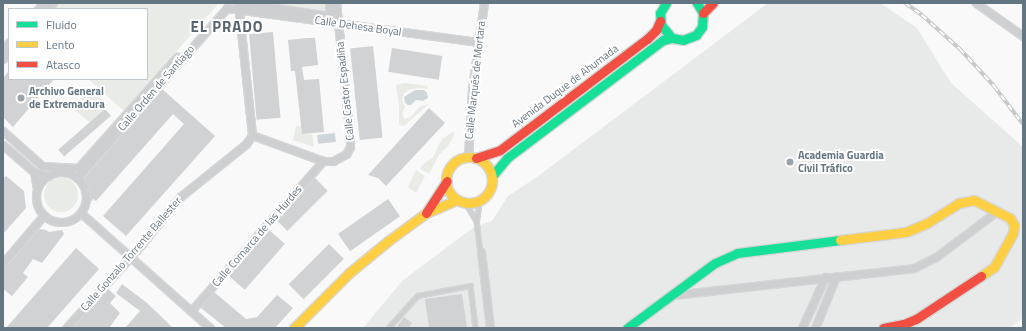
<!DOCTYPE html>
<html>
<head>
<meta charset="utf-8">
<style>
  body { margin:0 }
  #map { position:relative; width:1026px; height:331px; overflow:hidden; background:#f9f9f9; font-family:"Titillium Web",sans-serif }
  div>[style] { position:absolute }
  .built>* { inset:0; background:#e8e9e9 }
  .green>* { inset:0; background:#e8ebe6; transform-origin:0 0 }
  .round { border-radius:50% }
  .water>* { inset:0; background:#ced6d9; transform-origin:0 0 }
  .building>* { inset:0; background:#d0d2d3; transform-origin:0 0 }
  .roads { filter:drop-shadow(1px 0 #d5d6d7) drop-shadow(-1px 0 #d5d6d7) drop-shadow(0 1px #d5d6d7) drop-shadow(0 -1px #d5d6d7) }
  .lane>* { height:3.5px; margin:-1.75px; padding:0 1.75px; transform-origin:1.75px; border-radius:1.75px; background:#cecfd0 }
  .street>* { height:7px; margin:-3.5px; padding:0 3.5px; transform-origin:3.5px; border-radius:3.5px; background:#cecfd0 }
  .street>.ring { margin:-3.5px; padding:0; box-sizing:content-box; background:none; border:7px solid #cecfd0; border-radius:50% }
  .fast>* { height:9px; margin:-4.5px; padding:0 4.5px; transform-origin:4.5px; border-radius:4.5px; background:#16e098 }
  .slow>* { height:9px; margin:-4.5px; padding:0 4.5px; transform-origin:4.5px; border-radius:4.5px; background:#ffcf43 }
  .slow>.ring { margin:-4.5px; padding:0; box-sizing:content-box; background:none; border:9px solid #ffcf43; border-radius:50% }
  .jam>* { height:9px; margin:-4.5px; padding:0 4.5px; transform-origin:4.5px; border-radius:4.5px; background:#f24e42 }
  .rail>* { height:3.5px; margin-top:-1.75px; transform-origin:0; background:repeating-linear-gradient(90deg,#fff 0 6px,#c3c5c6 0 12px); box-sizing:border-box; border-block:1px solid #c3c5c6 }
  .dots>* { width:11px; height:11px; translate:-50% -50%; box-sizing:border-box; border:2px solid #fff; border-radius:50% }
  span { translate:-50% -50%; white-space:nowrap; text-align:center; line-height:1.15; -webkit-text-stroke:4px #fff; paint-order:stroke }
  .street-label { font-size:11px; color:#657683 }
  .poi-label { font-size:11px; color:#657683; font-weight:700 }
  .left { translate:0 -50%; text-align:left }
  .district-label { font-size:15px; color:#57646e; font-weight:700; letter-spacing:1px }
  .frame { position:absolute; inset:0; border:4px solid #657683; pointer-events:none }
  .legend { position:absolute; left:8px; top:8px; width:140px; height:72px; box-sizing:border-box; background:#fff; border:1px solid #c1c8cd; margin:0; padding:5px 7px; list-style:none; font-size:12px; color:#657683 }
  .legend li { display:flex; align-items:center; gap:8px; height:20px }
  .legend b { width:20px; border:1px solid #c1c8cd }
</style>
</head>
<body>
<div id="map">
  <div class="built">
    <i style="clip-path:polygon(768px 3px,880px 3px,917px 28px,951px 83px,1023px 147px,1023px 318px,1009px 328px,363px 328px,402px 281px,474px 227px,492px 221px,508px 196px,537px 177px)"></i>
  </div>
  <div class="green">
    <i style="clip-path:polygon(58px 3px,219px 3px,124px 111px,88px 79px,147px 79px,147px 9px,53px 9px)"></i>
    <i style="clip-path:polygon(266px 3px,327px 3px,328px 11px)"></i>
    <i style="clip-path:polygon(405px 83px,428px 86px,427px 89px,419px 88px,411px 89px,404px 93px,402px 100px,405px 107px,402px 114px,405px 119px,411px 117px,419px 107px,429px 104px,404px 126px,399px 125px,399px 106px,396px 85px)"></i>
    <i style="left:90px;top:90px;width:23px;height:25px;rotate:40deg"></i>
    <i style="clip-path:polygon(296px 126px,301px 126px,302px 134px,312px 134px,314px 147px,293px 140px)"></i>
    <i style="clip-path:polygon(454px 131px,454px 136px,448px 146px,439px 155px,429px 174px,420px 169px,421px 166px,433px 157px,442px 139px)"></i>
    <i style="clip-path:polygon(416px 170px,425px 176px,416px 193px,408px 187px)"></i>
    <i class="round" style="left:44px;top:178px;width:34px;height:34px"></i>
  </div>
  <div class="water">
    <i style="clip-path:polygon(415px 90px,424px 90px,427px 93px,428px 98px,423px 101px,416px 100px,411px 105px,408px 105px,405px 103px,404px 97px)"></i>
    <i style="left:335px;top:133px;width:9px;height:18px;rotate:84deg"></i>
  </div>
  <div class="building">
    <i style="left:273px;top:32px;width:86px;height:24px;rotate:85deg"></i>
    <i style="clip-path:polygon(307px 38px,315px 38px,318px 65px,302px 67px,304px 80px,319px 79px,324px 132px,302px 134px,295px 71px,291px 71px,288px 40px)"></i>
    <i style="left:373px;top:46px;width:92px;height:23px;rotate:84deg"></i>
    <i style="left:392px;top:48px;width:51px;height:24px;rotate:9deg"></i>
    <i style="clip-path:polygon(9px 71px,9px 79px,54px 79px,13px 127px,3px 117px,3px 78px)"></i>
    <i style="clip-path:polygon(162px 89px,215px 136px,126px 236px,103px 216px,184px 124px,173px 114px,96px 201px,93px 199px,85px 210px,86px 194px,81px 189px,82px 186px,80px 183px)"></i>
    <i style="clip-path:polygon(429px 108px,445px 123px,386px 186px,378px 178px,368px 175px)"></i>
    <i style="left:105px;top:109px;width:9px;height:62px;rotate:49deg"></i>
    <i style="clip-path:polygon(6px 176px,24px 191px,26px 208px,3px 234px,3px 179px)"></i>
    <i style="left:315px;top:178px;width:18px;height:57px;rotate:45deg"></i>
    <i style="left:388px;top:199px;width:21px;height:61px;rotate:55deg"></i>
    <i style="clip-path:polygon(39px 229px,46px 230px,49px 232px,62px 230px,64px 234px,42px 263px,33px 259px,23px 273px,28px 277px,12px 296px,3px 289px,3px 268px,7px 266px)"></i>
    <i style="left:269px;top:230px;width:21px;height:61px;rotate:41deg"></i>
    <i style="left:329px;top:244px;width:21px;height:57px;rotate:45deg"></i>
    <i style="clip-path:polygon(76px 248px,99px 269px,47px 328px,6px 328px)"></i>
    <i style="clip-path:polygon(122px 284px,147px 303px,173px 328px,125px 328px,140px 311px,116px 293px)"></i>
    <i style="clip-path:polygon(108px 289px,116px 296px,110px 303px,120px 313px,109px 328px,73px 328px)"></i>
    <i style="clip-path:polygon(214px 292px,246px 319px,257px 317px,277px 295px,293px 308px,275px 328px,226px 328px,201px 308px)"></i>
    <i style="clip-path:polygon(462px 294px,467px 328px,429px 328px,425px 299px)"></i>
    <i style="clip-path:polygon(404px 317px,412px 323px,408px 328px,396px 328px)"></i>
  </div>
  <div class="roads">
    <div class="lane">
      <i style="left:466px;top:203px;width:21px;rotate:59deg"></i>
      <i style="left:477px;top:221px;width:21px;rotate:-82deg"></i>
      <i style="left:477px;top:221px;width:31px;rotate:83deg"></i>
      <i style="left:389px;top:328px;width:43px;rotate:-47.8deg"></i>
      <i style="left:418px;top:296px;width:54px;rotate:-10.7deg"></i>
      <i style="left:471px;top:286px;width:42px;rotate:83.2deg"></i>
    </div>
    <div class="street">
      <i style="left:238px;top:3px;width:133px;rotate:83.9deg"></i>
      <i style="left:243px;top:3px;width:88px;rotate:8.5deg"></i>
      <i style="left:330px;top:16px;width:13px;rotate:-94deg"></i>
      <i style="left:976px;top:3px;width:57px;rotate:35.1deg"></i>
      <i style="left:38px;top:9px;width:8px;rotate:-50deg"></i>
      <i style="left:47px;top:9px;width:8px;rotate:-45deg"></i>
      <i style="left:3px;top:49px;width:9px;rotate:-49deg"></i>
      <i style="left:3px;top:59px;width:9px;rotate:-49deg"></i>
      <i style="left:3px;top:131px;width:52px;rotate:41.9deg"></i>
      <i style="left:42px;top:166px;width:36px;rotate:3deg"></i>
      <i style="left:78px;top:168px;width:149px;rotate:-48.3deg"></i>
      <i style="left:252px;top:135px;width:76px;rotate:20.1deg"></i>
      <i style="left:323px;top:161px;width:10px"></i>
      <i style="left:333px;top:161px;width:15px;rotate:-28deg"></i>
      <i style="left:346px;top:154px;width:8px;rotate:-60deg"></i>
      <i style="left:350px;top:147px;width:9px;rotate:-90deg"></i>
      <i style="left:350px;top:138px;width:136px;rotate:-95.9deg"></i>
      <i style="left:3px;top:145px;width:41px;rotate:41.1deg"></i>
      <i style="left:34px;top:172px;width:15px;rotate:16deg"></i>
      <i style="left:468px;top:157px;width:68px;rotate:-86.6deg"></i>
      <i style="left:472px;top:89px;width:87px;rotate:-82.1deg"></i>
      <i style="left:34px;top:172px;width:17px;rotate:80deg"></i>
      <i class="ring" style="left:36px;top:172px;width:43px;height:43px"></i>
      <i style="left:77px;top:178px;width:227px;rotate:-48.6deg"></i>
      <i style="left:227px;top:8px;width:253px;rotate:7.7deg"></i>
      <i style="left:81px;top:213px;width:173px;rotate:41.7deg"></i>
      <i style="left:481px;top:252px;width:77px;rotate:83.2deg"></i>
      <i style="left:3px;top:263px;width:63px;rotate:-49.5deg"></i>
      <i style="left:673px;top:295px;width:243px;rotate:-6.4deg"></i>
      <i style="left:914px;top:268px;width:25px;rotate:-27deg"></i>
      <i style="left:936px;top:257px;width:76px;rotate:-37deg"></i>
      <i style="left:191px;top:311px;width:200px;rotate:-48.7deg"></i>
      <i style="left:66px;top:328px;width:112px;rotate:-47.9deg"></i>
      <i style="left:141px;top:245px;width:62px;rotate:-50.9deg"></i>
      <i style="left:180px;top:197px;width:85px;rotate:-38.8deg"></i>
      <i style="left:246px;top:144px;width:11px;rotate:-56deg"></i>
      <i style="left:802px;top:328px;width:56px;rotate:-65.7deg"></i>
      <i style="left:815px;top:328px;width:56px;rotate:-68deg"></i>
    </div>
    <div class="fast">
      <i style="left:666px;top:3px;width:12px;rotate:121deg"></i>
      <i style="left:660px;top:13px;width:12px;rotate:85deg"></i>
      <i style="left:661px;top:25px;width:17px;rotate:50deg"></i>
      <i style="left:672px;top:38px;width:11px;rotate:10deg"></i>
      <i style="left:683px;top:40px;width:14px;rotate:-21deg"></i>
      <i style="left:696px;top:35px;width:10px;rotate:-53deg"></i>
      <i style="left:702px;top:27px;width:14px;rotate:-86deg"></i>
      <i style="left:703px;top:13px;width:12px;rotate:-121deg"></i>
      <i style="left:492px;top:176px;width:23px;rotate:-50deg"></i>
      <i style="left:507px;top:158px;width:196px;rotate:-37.1deg"></i>
      <i style="left:663px;top:40px;width:9px;rotate:-13deg"></i>
      <i style="left:627px;top:328px;width:109px;rotate:-36.5deg"></i>
      <i style="left:715px;top:263px;width:24px;rotate:-24deg"></i>
      <i style="left:737px;top:253px;width:104px;rotate:-7.2deg"></i>
    </div>
    <div class="slow">
      <i class="ring" style="left:446px;top:157px;width:37px;height:37px"></i>
      <i style="left:840px;top:240px;width:66px;rotate:-6.9deg"></i>
      <i style="left:906px;top:232px;width:23px;rotate:-23deg"></i>
      <i style="left:927px;top:223px;width:38px;rotate:-32deg"></i>
      <i style="left:959px;top:203px;width:15px;rotate:-11deg"></i>
      <i style="left:974px;top:200px;width:40px;rotate:26.6deg"></i>
      <i style="left:1010px;top:218px;width:8px;rotate:60deg"></i>
      <i style="left:1014px;top:225px;width:8px;rotate:97deg"></i>
      <i style="left:1013px;top:233px;width:39px;rotate:119deg"></i>
      <i style="left:994px;top:267px;width:16px;rotate:145deg"></i>
      <i style="left:294px;top:328px;width:78px;rotate:-45deg"></i>
      <i style="left:349px;top:273px;width:50px;rotate:-39.4deg"></i>
      <i style="left:388px;top:241px;width:47px;rotate:-36.4deg"></i>
      <i style="left:426px;top:213px;width:34px;rotate:-23deg"></i>
    </div>
    <div class="jam">
      <i style="left:703px;top:13px;width:14px;rotate:-45deg"></i>
      <i style="left:476px;top:158px;width:25px;rotate:-18deg"></i>
      <i style="left:500px;top:150px;width:184px;rotate:-37.1deg"></i>
      <i style="left:647px;top:39px;width:13px;rotate:-45deg"></i>
      <i style="left:656px;top:30px;width:10px;rotate:-66deg"></i>
      <i style="left:426px;top:213px;width:38px;rotate:-57deg"></i>
      <i style="left:883px;top:328px;width:21px;rotate:-11deg"></i>
      <i style="left:904px;top:324px;width:13px;rotate:-23deg"></i>
      <i style="left:916px;top:319px;width:78px;rotate:-33.5deg"></i>
    </div>
  </div>
  <div class="rail">
    <i style="left:905px;top:3px;width:21px;rotate:35deg"></i>
    <i style="left:922px;top:15px;width:51px;rotate:41.8deg"></i>
    <i style="left:960px;top:49px;width:50px;rotate:47.4deg"></i>
    <i style="left:994px;top:86px;width:48px;rotate:52.7deg"></i>
  </div>
  <div class="dots">
    <i style="left:21px;top:98px;background:#99a4ac"></i>
    <i style="left:790px;top:162px;background:#99a4ac"></i>
  </div>
  <div class="street-label">
    <span style="left:358px;top:26px;rotate:8deg">Calle Dehesa Boyal</span>
    <span style="left:475px;top:80px;rotate:-84deg">Calle Marqués de Mortara</span>
    <span style="left:565px;top:86px;rotate:-37deg">Avenida Duque de Ahumada</span>
    <span style="left:156px;top:88px;rotate:-49deg">Calle Orden de Santiago</span>
    <span style="left:345px;top:91px;rotate:-96deg">Calle Castor Espadiña</span>
    <span style="left:257px;top:236px;rotate:-49deg">Calle Comarca de las Hurdes</span>
    <span style="left:131px;top:254px;rotate:-49deg">Calle Gonzalo Torrente Ballester</span>
  </div>
  <div class="poi-label">
    <span class="left" style="left:29px;top:98px">Archivo General<br>de Extremadura</span>
    <span class="left" style="left:798px;top:162px">Academia Guardia<br>Civil Tráfico</span>
  </div>
  <div class="district-label">
    <span style="left:227px;top:27px">EL PRADO</span>
  </div>
  <div class="frame"></div>
  <ul class="legend">
  <li><b style="height:5px;background:#16e098"></b>Fluido</li>
  <li><b style="height:5px;background:#ffcf43"></b>Lento</li>
  <li><b style="height:5px;background:#f24e42"></b>Atasco</li>
  </ul>
</div>
</body>
</html>
